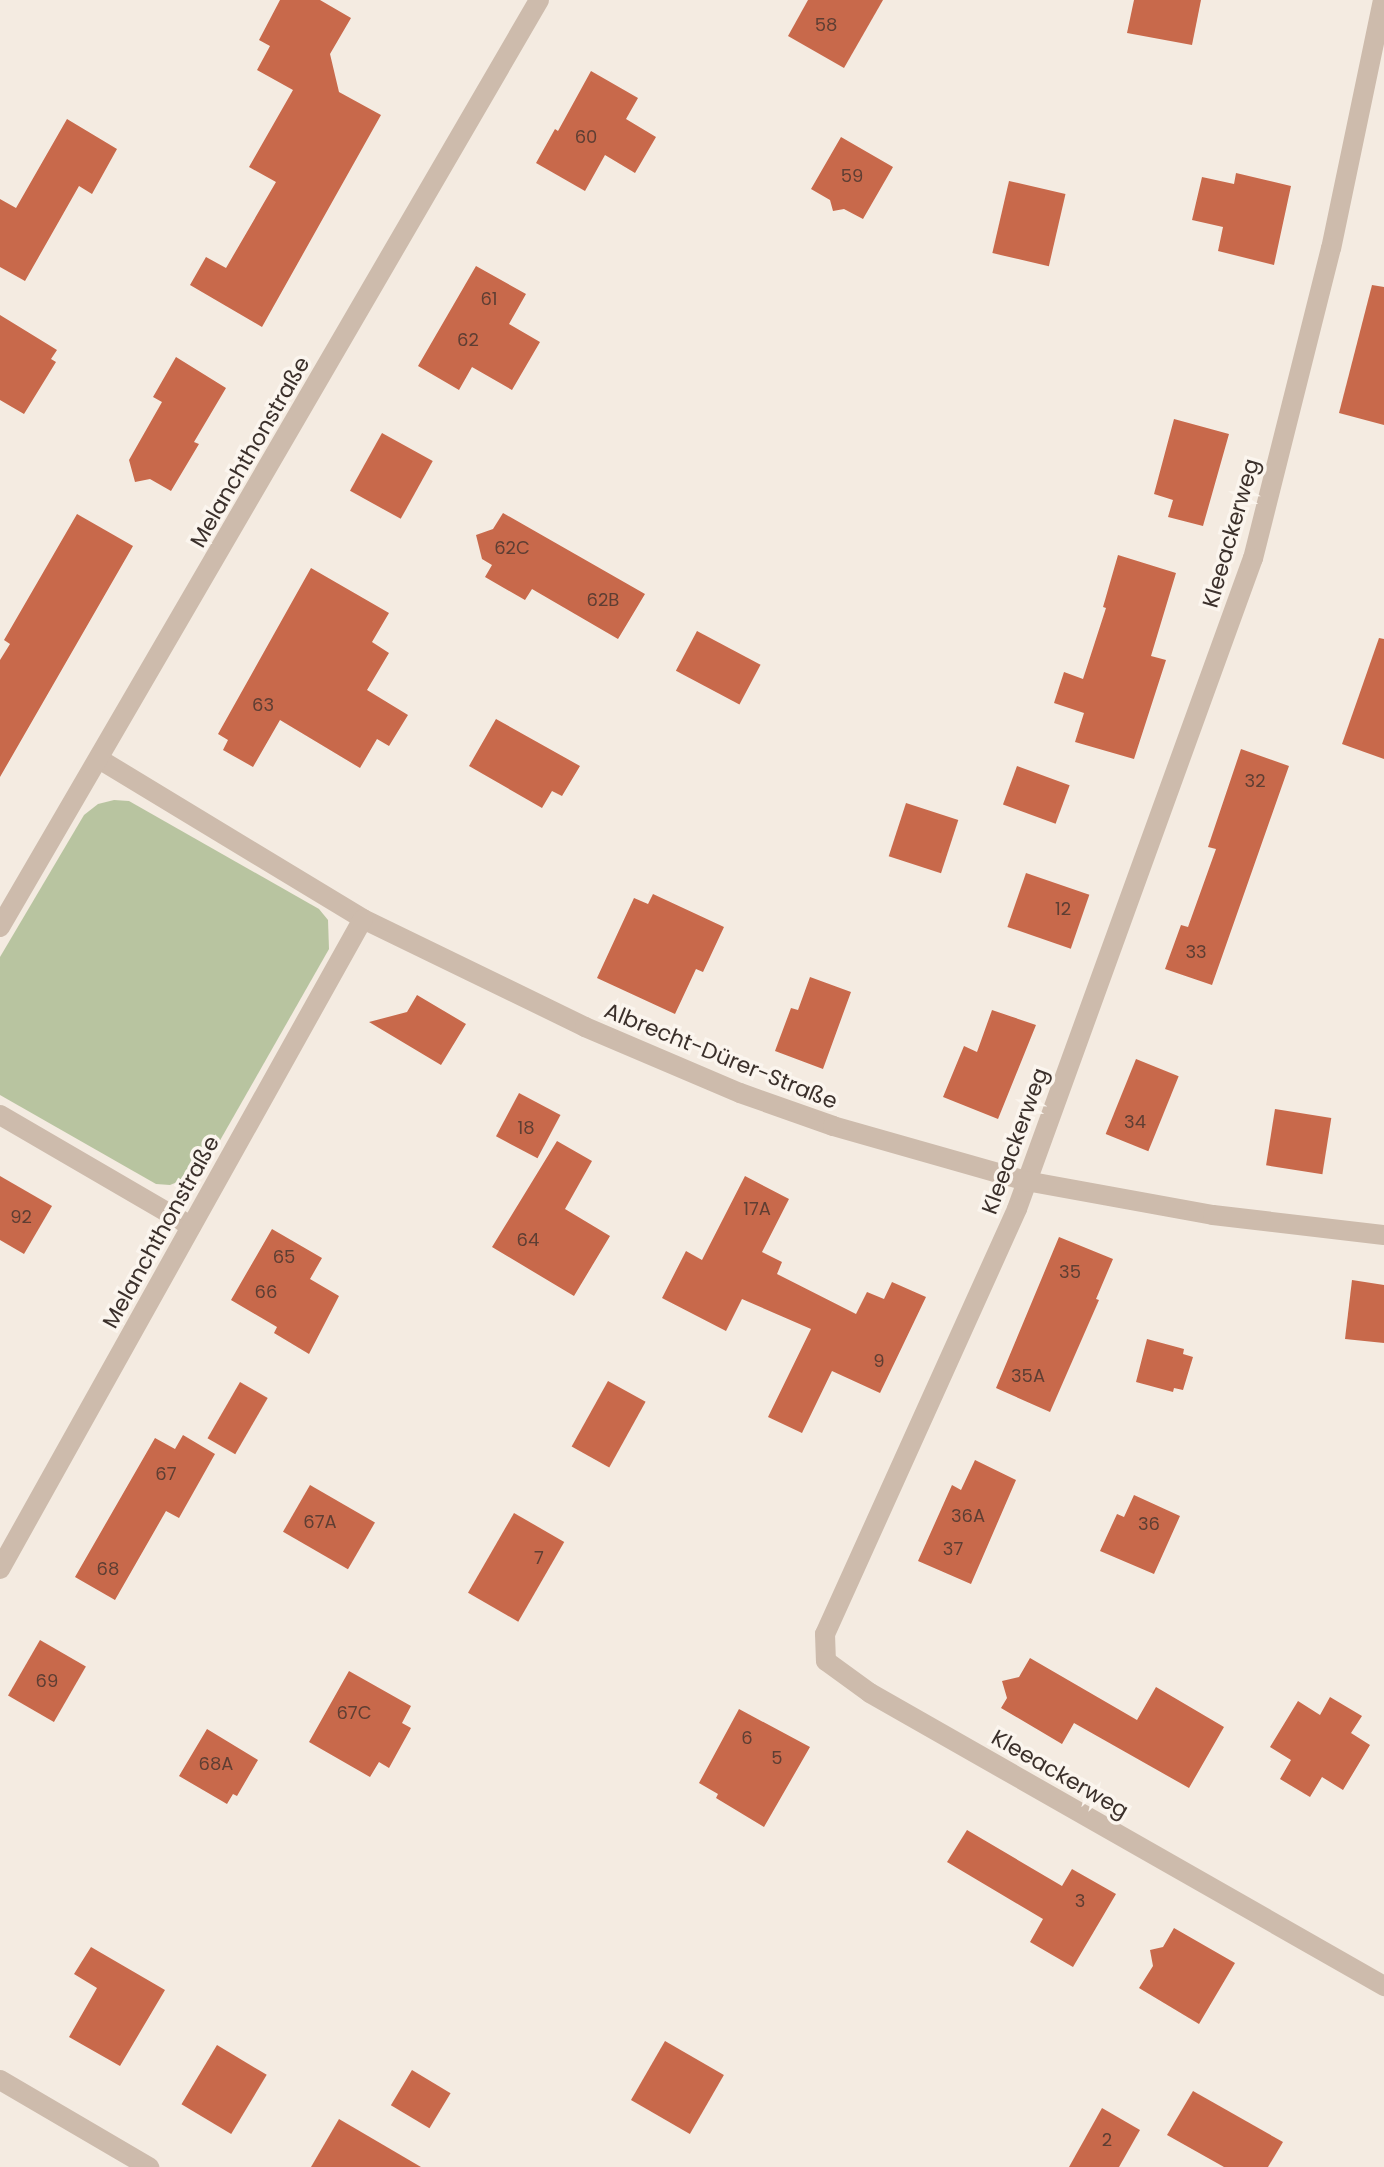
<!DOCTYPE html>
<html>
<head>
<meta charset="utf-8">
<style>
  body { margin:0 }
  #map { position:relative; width:1384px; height:2167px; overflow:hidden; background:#f4ebe1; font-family:Poppins,sans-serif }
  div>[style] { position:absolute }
  .green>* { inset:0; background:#b8c4a0 }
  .building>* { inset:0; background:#c8694b; transform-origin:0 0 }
  .street>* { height:20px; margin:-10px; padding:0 10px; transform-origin:10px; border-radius:10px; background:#cdbbac }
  span { translate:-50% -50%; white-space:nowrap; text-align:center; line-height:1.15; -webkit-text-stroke:7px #fbf5ee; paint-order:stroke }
  .number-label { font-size:18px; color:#5e3e33 }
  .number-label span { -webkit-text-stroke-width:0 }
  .street-label { font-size:22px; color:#3b302b }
</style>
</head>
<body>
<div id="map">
  <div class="green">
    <i style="clip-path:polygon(114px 800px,129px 801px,319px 909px,328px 920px,329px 949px,202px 1172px,170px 1185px,156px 1184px,0 1095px,0 957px,84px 815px,98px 804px)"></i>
  </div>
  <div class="building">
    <i style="clip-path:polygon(280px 0,320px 0,351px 18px,330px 54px,339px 92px,381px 115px,262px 327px,190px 285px,206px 257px,226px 268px,276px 182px,249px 167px,293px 90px,257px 70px,270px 46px,259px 40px)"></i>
    <i style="clip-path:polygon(808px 0,883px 0,844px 68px,788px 36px)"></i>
    <i style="clip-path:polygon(1134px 0,1201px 0,1192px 45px,1127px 33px)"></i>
    <i style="clip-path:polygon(591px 71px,638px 98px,626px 119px,656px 137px,635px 173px,605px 155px,585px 191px,536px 163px,555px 129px,558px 131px)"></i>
    <i style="clip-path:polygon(67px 119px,117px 149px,92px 194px,79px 186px,25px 281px,0 267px,0 199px,16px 208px)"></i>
    <i style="clip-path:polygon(841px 137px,893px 167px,863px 219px,844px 209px,833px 211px,830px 200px,811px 189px)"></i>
    <i style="clip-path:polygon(1236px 173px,1291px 186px,1274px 265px,1218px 251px,1223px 227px,1192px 220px,1202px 177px,1234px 184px)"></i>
    <i style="left:1009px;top:181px;width:58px;height:74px;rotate:13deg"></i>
    <i style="clip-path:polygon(476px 266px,526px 294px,509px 324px,540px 342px,512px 390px,472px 367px,459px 390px,418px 366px)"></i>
    <i style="clip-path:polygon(1372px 285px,1384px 287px,1384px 425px,1339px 413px)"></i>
    <i style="clip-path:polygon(0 315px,57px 350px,51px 359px,56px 362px,24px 414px,0 400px)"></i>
    <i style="clip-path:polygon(176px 357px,226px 388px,194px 442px,199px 444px,171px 491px,150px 479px,135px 482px,129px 460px,162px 402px,153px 397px)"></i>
    <i style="clip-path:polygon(1174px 419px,1229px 434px,1203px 526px,1168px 517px,1173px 500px,1154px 494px)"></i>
    <i style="left:382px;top:433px;width:58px;height:66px;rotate:29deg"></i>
    <i style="clip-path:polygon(503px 513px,645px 594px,618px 639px,532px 589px,525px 600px,485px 577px,492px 565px,482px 559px,476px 535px,493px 529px)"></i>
    <i style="clip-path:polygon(77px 514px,133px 546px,0 777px,0 660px,10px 644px,4px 640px)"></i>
    <i style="clip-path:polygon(1118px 555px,1176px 573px,1151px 656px,1166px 660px,1134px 759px,1075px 742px,1084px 713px,1054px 703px,1064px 672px,1083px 679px,1106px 608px,1103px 607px)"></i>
    <i style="clip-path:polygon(311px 568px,389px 613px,372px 642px,389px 653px,367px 690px,408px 715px,389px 746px,377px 739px,360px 768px,280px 720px,253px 767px,223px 750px,228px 740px,218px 734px)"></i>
    <i style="left:697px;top:631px;width:72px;height:45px;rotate:28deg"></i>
    <i style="clip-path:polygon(1379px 638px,1384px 639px,1384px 759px,1342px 744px)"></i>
    <i style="clip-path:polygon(496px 719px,580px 766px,562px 796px,552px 791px,542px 808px,469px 766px)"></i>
    <i style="clip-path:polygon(1241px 749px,1289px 766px,1212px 985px,1165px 969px,1181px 925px,1188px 927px,1216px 849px,1208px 847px)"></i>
    <i style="left:1017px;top:766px;width:56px;height:41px;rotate:20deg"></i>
    <i style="left:906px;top:803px;width:55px;height:56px;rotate:18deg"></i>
    <i style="left:1026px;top:873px;width:67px;height:57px;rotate:19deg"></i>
    <i style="clip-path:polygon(653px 894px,724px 927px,703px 972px,696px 969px,675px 1014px,597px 978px,634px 898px,648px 904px)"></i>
    <i style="clip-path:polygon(810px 977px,851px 992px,823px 1069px,775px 1051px,791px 1008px,798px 1010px)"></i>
    <i style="clip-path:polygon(417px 995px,466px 1024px,441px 1065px,369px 1022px,407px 1012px)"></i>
    <i style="clip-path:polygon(992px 1010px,1036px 1025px,998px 1119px,943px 1097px,964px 1046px,977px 1052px)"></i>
    <i style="left:1136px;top:1059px;width:46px;height:81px;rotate:22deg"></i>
    <i style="left:519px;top:1093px;width:47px;height:49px;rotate:28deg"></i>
    <i style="left:1275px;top:1109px;width:57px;height:57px;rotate:9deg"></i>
    <i style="clip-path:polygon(557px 1141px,592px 1161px,565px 1209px,610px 1236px,574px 1296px,492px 1247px)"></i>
    <i style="clip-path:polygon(0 1176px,52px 1206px,24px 1254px,0 1240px)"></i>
    <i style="clip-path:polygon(745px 1176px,789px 1199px,762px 1252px,782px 1262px,777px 1274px,856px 1314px,867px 1292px,884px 1299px,892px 1282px,926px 1297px,880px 1393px,832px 1371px,802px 1433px,768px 1417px,811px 1329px,742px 1299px,726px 1331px,662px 1298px,686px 1251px,702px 1260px)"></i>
    <i style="clip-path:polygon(272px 1229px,322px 1258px,310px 1279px,339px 1296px,309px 1354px,274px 1333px,277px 1327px,231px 1300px)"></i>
    <i style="clip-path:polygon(1059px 1237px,1113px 1259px,1096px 1299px,1099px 1300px,1050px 1412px,996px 1388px)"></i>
    <i style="clip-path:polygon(1352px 1280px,1384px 1285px,1384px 1343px,1345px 1339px)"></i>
    <i style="clip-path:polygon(1147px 1339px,1184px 1349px,1183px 1354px,1193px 1357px,1183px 1390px,1174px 1388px,1173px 1392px,1136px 1382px)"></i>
    <i style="left:608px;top:1381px;width:43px;height:75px;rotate:29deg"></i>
    <i style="left:240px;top:1382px;width:32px;height:65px;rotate:30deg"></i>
    <i style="clip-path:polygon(183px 1435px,215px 1454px,179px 1518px,166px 1511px,115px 1600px,75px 1577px,155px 1438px,175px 1449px)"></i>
    <i style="clip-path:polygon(975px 1460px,1016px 1480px,971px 1584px,918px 1561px,952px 1485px,961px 1490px)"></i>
    <i style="left:310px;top:1485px;width:75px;height:54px;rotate:30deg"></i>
    <i style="clip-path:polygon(1134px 1495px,1180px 1516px,1154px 1574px,1100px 1551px,1117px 1514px,1124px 1517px)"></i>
    <i style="left:514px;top:1513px;width:58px;height:92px;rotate:30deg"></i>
    <i style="left:40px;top:1640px;width:53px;height:64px;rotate:30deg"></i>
    <i style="clip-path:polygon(1030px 1658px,1137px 1720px,1156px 1687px,1224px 1727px,1189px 1788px,1074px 1723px,1062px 1744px,1001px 1708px,1007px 1698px,1002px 1681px,1019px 1677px)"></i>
    <i style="clip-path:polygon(349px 1671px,411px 1706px,402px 1723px,411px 1728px,389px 1768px,379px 1762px,370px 1777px,309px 1742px)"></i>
    <i style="clip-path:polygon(1330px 1697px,1362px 1716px,1351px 1733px,1370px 1745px,1343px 1790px,1322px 1777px,1310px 1797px,1280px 1779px,1291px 1760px,1270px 1747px,1298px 1701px,1320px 1715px)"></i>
    <i style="clip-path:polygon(739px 1709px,810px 1747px,764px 1827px,716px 1798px,718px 1794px,699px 1783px)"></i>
    <i style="clip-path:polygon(207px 1729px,258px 1760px,237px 1796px,233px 1794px,227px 1804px,179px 1776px)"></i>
    <i style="clip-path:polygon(967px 1830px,1062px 1886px,1072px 1869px,1116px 1894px,1073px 1967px,1030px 1942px,1043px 1919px,947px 1862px)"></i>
    <i style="clip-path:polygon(1174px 1928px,1235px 1963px,1199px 2024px,1139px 1988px,1153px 1966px,1150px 1950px,1163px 1947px)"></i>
    <i style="clip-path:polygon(91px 1947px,165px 1990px,120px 2066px,69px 2037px,97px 1988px,74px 1974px)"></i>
    <i style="left:665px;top:2041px;width:68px;height:68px;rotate:30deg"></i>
    <i style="left:217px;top:2045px;width:58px;height:69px;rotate:31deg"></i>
    <i style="left:412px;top:2070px;width:45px;height:41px;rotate:31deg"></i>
    <i style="clip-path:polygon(1193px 2091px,1283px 2142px,1268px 2167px,1224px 2167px,1167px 2135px)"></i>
    <i style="clip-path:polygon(1102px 2108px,1140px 2130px,1119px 2167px,1069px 2167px)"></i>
    <i style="clip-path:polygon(339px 2119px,421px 2167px,311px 2167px)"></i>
  </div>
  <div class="street">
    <i style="left:1383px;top:0;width:253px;rotate:101.8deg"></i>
    <i style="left:1331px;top:248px;width:320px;rotate:104.1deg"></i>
    <i style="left:1253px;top:558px;width:692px;rotate:109.93deg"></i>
    <i style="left:1017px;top:1209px;width:466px;rotate:114.3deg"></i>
    <i style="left:825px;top:1634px;width:27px;rotate:88deg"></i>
    <i style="left:826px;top:1661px;width:54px;rotate:36deg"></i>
    <i style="left:870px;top:1693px;width:592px;rotate:29.68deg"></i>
    <i style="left:99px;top:759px;width:309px;rotate:31.2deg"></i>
    <i style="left:363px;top:919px;width:247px;rotate:25.9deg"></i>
    <i style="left:585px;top:1027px;width:168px;rotate:23.1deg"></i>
    <i style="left:740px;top:1093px;width:99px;rotate:19.5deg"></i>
    <i style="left:833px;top:1126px;width:201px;rotate:15.9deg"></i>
    <i style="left:1026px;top:1181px;width:190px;rotate:10.3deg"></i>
    <i style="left:1213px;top:1215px;width:172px;rotate:6.7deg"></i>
    <i style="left:0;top:927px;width:1072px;rotate:-59.82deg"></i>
    <i style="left:0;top:1115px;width:221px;rotate:30.2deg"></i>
    <i style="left:0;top:1569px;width:744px;rotate:-60.82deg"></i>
    <i style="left:0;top:2080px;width:173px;rotate:30.3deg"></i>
  </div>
  <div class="number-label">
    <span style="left:826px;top:25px">58</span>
    <span style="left:586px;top:137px">60</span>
    <span style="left:852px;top:176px">59</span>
    <span style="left:489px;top:299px">61</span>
    <span style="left:468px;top:340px">62</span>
    <span style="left:512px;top:548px">62C</span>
    <span style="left:603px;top:600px">62B</span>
    <span style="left:263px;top:705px">63</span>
    <span style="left:1255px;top:781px">32</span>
    <span style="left:1063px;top:909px">12</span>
    <span style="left:1196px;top:952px">33</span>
    <span style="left:1135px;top:1122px">34</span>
    <span style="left:526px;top:1128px">18</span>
    <span style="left:757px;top:1209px">17A</span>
    <span style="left:21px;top:1217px">92</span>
    <span style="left:528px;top:1240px">64</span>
    <span style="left:284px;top:1257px">65</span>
    <span style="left:1070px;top:1272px">35</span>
    <span style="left:266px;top:1292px">66</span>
    <span style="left:879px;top:1361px">9</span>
    <span style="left:1028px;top:1376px">35A</span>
    <span style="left:166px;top:1474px">67</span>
    <span style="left:968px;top:1516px">36A</span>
    <span style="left:320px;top:1522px">67A</span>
    <span style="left:1149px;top:1524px">36</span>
    <span style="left:953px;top:1549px">37</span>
    <span style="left:539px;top:1558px">7</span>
    <span style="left:108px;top:1569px">68</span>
    <span style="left:47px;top:1681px">69</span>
    <span style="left:354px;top:1713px">67C</span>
    <span style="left:747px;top:1738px">6</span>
    <span style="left:777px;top:1758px">5</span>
    <span style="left:216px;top:1764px">68A</span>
    <span style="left:1080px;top:1901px">3</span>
    <span style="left:1107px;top:2140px">2</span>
  </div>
  <div class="street-label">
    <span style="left:250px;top:452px;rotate:-60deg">Melanchthonstraße</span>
    <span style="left:1231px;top:533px;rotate:-74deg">Kleeackerweg</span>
    <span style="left:721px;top:1056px;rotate:22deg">Albrecht-Dürer-Straße</span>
    <span style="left:1015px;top:1141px;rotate:-70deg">Kleeackerweg</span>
    <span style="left:161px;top:1232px;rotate:-61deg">Melanchthonstraße</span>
    <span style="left:1060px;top:1774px;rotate:30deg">Kleeackerweg</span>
  </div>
</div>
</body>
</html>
